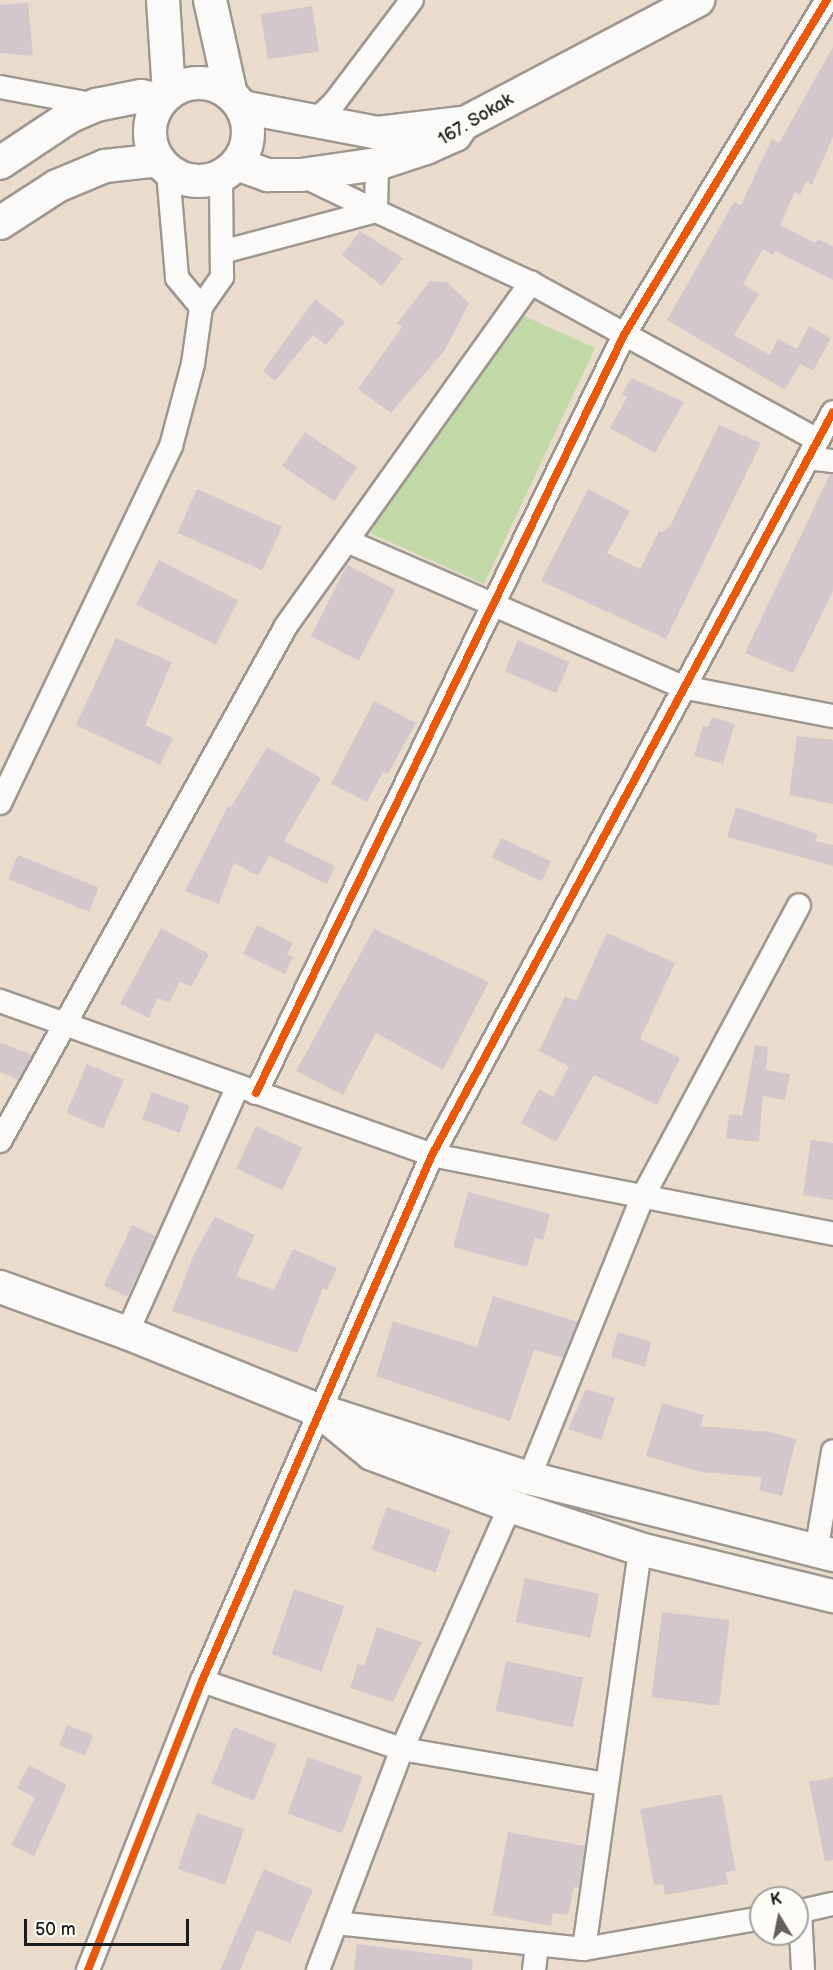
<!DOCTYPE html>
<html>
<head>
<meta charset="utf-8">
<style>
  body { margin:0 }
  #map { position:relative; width:833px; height:1970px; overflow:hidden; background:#e9dccd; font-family:"Balsamiq Sans",sans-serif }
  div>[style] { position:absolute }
  .green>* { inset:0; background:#c1d9a6 }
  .building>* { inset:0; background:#d2c8cb; transform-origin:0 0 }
  .roads { filter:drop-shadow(2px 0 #9f978f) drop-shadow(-2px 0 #9f978f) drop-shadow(0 2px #9f978f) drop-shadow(0 -2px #9f978f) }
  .street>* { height:22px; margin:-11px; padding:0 11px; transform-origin:11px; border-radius:11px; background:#fcfaf8 }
  .secondary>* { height:32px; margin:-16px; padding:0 16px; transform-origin:16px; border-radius:16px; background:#fcfaf8 }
  .secondary>.ring { margin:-16px; padding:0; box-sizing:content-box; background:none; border:32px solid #fcfaf8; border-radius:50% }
  .cycleway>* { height:8px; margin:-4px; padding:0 4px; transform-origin:4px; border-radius:4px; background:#e8590c }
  span { translate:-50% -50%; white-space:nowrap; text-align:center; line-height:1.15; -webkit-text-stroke:5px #fdfcf7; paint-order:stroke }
  .street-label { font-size:18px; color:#1c1c1c }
  .north { position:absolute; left:749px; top:1886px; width:60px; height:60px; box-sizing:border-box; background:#fdfcf7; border:2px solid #a3a29f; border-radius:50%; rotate:350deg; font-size:16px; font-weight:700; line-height:24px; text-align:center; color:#1c1c1c }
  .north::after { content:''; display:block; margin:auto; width:21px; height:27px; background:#645f5a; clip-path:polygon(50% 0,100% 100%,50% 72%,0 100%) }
  .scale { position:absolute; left:24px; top:1919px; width:165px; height:27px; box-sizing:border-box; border:3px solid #1c1c1c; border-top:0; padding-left:8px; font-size:18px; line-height:21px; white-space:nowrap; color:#1c1c1c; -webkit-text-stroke:4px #fdfcf7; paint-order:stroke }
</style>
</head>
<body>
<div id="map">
  <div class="green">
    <i style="clip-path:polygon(522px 315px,595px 348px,484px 584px,368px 532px)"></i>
  </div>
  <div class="building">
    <i style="clip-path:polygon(28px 3px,33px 56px,0 53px,0 5px)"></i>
    <i style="left:312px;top:6px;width:46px;height:52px;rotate:81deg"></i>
    <i style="clip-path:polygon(833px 47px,833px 137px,812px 185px,806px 181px,800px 195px,795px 192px,780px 225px,815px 243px,818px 239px,833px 246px,833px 280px,775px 251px,773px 255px,763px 249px,743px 284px,759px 294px,734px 335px,770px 355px,778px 339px,797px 349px,809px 326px,831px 338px,813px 371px,800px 364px,785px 390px,667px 320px,734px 202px,741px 205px,772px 139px,779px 143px)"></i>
    <i style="clip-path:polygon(360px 231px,403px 258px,382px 286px,342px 255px)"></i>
    <i style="clip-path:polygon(430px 281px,447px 282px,469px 303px,445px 350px,391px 413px,358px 389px,402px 327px,397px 323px)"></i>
    <i style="clip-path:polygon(315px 299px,345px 322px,326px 345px,313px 335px,275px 381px,263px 371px)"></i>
    <i style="clip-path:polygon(631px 378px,684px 402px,655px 453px,610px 428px,627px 397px,622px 394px)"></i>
    <i style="clip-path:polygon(719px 425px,761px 443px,666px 639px,541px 581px,588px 489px,630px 511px,607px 553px,640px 569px,659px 531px,663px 532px,670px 526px)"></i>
    <i style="left:305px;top:432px;width:63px;height:41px;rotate:34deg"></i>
    <i style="clip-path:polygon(830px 474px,833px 474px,833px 591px,793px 673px,745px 653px)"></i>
    <i style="left:197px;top:489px;width:93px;height:48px;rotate:24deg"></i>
    <i style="left:159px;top:560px;width:89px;height:50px;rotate:27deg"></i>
    <i style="left:347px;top:565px;width:54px;height:80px;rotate:27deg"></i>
    <i style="clip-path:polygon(116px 638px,172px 662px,145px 725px,173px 738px,160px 765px,76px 725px)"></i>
    <i style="left:518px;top:640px;width:56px;height:34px;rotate:23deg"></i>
    <i style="clip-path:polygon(374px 701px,416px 723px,388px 774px,383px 772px,367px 802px,331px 784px)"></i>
    <i style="clip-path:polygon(712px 717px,735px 724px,723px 764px,694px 756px,703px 726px,708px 727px)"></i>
    <i style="clip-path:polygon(797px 736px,833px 740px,833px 804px,789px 795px)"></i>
    <i style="clip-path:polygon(267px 747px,321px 778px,284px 841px,335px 866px,327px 884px,269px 856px,258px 876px,234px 863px,219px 904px,185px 891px,228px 806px,231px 807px)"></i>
    <i style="clip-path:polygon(736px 807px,818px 834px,815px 841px,833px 845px,833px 866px,727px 837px)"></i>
    <i style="left:501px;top:838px;width:55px;height:22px;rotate:25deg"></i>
    <i style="left:18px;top:855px;width:87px;height:26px;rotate:22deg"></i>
    <i style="clip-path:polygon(257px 925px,293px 943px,287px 954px,293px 957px,285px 974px,243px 954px)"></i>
    <i style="clip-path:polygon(161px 928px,209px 954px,191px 987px,180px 981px,170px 1002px,157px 998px,149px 1018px,120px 1004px)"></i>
    <i style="clip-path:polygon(374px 929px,489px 982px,443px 1070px,376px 1033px,343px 1095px,296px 1071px)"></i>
    <i style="clip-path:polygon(607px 933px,675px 963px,640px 1039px,680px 1058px,657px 1105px,594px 1075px,556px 1142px,521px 1123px,539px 1089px,553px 1097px,569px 1066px,539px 1051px,565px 996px,576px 1001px)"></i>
    <i style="clip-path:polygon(0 1042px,32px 1055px,19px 1080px,0 1072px)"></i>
    <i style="clip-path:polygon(755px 1045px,768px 1047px,766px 1070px,790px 1074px,785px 1100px,763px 1096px,759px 1142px,726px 1138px,729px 1114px,742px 1116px)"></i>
    <i style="left:87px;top:1064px;width:40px;height:53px;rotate:23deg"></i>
    <i style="left:152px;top:1092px;width:40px;height:29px;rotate:20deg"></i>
    <i style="left:256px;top:1126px;width:51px;height:47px;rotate:25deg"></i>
    <i style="clip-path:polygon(811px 1140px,833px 1143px,833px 1200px,803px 1195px)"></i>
    <i style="clip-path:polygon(468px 1192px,550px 1214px,543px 1240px,535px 1238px,527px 1267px,453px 1247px)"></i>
    <i style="clip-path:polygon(215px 1217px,255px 1235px,236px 1276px,274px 1290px,293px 1249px,337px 1268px,327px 1290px,323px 1288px,297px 1353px,172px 1311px,194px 1254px)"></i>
    <i style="left:132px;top:1225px;width:26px;height:67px;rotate:25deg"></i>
    <i style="clip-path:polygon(493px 1296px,578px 1322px,563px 1358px,534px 1350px,510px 1421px,376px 1376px,393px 1321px,477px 1347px)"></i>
    <i style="left:618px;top:1332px;width:35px;height:26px;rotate:16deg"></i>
    <i style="clip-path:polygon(586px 1389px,615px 1398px,601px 1440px,568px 1429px)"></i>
    <i style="clip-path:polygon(662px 1403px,704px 1415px,700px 1426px,770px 1432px,796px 1439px,782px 1496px,759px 1490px,762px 1477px,701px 1472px,646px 1456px)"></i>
    <i style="left:387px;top:1507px;width:68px;height:45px;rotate:20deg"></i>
    <i style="left:525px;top:1578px;width:76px;height:45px;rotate:12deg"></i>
    <i style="left:294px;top:1589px;width:53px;height:69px;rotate:19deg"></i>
    <i style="left:662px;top:1612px;width:68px;height:86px;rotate:7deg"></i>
    <i style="clip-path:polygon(377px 1627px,422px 1642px,393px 1702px,350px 1688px,358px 1664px,364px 1666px)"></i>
    <i style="left:506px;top:1661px;width:79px;height:51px;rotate:12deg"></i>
    <i style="left:67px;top:1725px;width:28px;height:22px;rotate:21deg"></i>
    <i style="left:234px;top:1727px;width:46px;height:61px;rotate:22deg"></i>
    <i style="left:308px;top:1757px;width:58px;height:60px;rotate:20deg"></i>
    <i style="clip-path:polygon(29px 1765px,67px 1785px,34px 1856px,11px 1845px,35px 1798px,17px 1788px)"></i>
    <i style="clip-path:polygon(833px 1777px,833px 1860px,825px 1861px,809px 1782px)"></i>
    <i style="clip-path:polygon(722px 1794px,736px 1871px,726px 1872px,728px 1884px,665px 1895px,663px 1884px,654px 1885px,640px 1809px)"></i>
    <i style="left:197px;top:1813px;width:50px;height:59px;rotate:19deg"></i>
    <i style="clip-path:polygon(508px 1832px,585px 1846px,579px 1888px,574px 1887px,568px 1915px,553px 1913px,551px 1926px,492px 1915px)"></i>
    <i style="clip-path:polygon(264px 1869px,313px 1890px,290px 1943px,257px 1930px,240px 1970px,220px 1970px)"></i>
    <i style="clip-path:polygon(357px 1944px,473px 1959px,472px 1970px,354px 1970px)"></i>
  </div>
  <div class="roads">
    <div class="street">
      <i style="left:0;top:87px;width:98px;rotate:10.6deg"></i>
      <i style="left:314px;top:122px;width:28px;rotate:-44deg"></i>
      <i style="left:334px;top:103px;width:129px;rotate:-52.9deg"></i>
      <i style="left:377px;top:164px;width:47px;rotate:91.2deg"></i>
      <i style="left:376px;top:211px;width:171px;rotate:24.9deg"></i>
      <i style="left:531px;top:283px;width:327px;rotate:28.7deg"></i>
      <i style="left:168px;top:172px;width:106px;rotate:85.1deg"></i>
      <i style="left:177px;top:278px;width:38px;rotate:50deg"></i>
      <i style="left:301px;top:175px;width:83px;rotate:25.6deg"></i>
      <i style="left:222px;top:252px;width:159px;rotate:-14.9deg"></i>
      <i style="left:808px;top:458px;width:25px;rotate:7deg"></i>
      <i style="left:347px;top:541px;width:365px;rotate:23.5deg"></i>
      <i style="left:682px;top:687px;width:154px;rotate:10.9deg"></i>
      <i style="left:0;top:803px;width:396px;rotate:-64.4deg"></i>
      <i style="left:171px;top:446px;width:85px;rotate:-75deg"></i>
      <i style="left:193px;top:364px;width:58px;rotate:-82deg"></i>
      <i style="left:201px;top:307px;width:37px;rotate:-55deg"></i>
      <i style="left:222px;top:277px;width:101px;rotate:-90.6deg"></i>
      <i style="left:0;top:1001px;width:459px;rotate:19.6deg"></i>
      <i style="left:432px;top:1155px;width:409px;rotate:11.1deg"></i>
      <i style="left:256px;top:1093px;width:843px;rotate:-64.1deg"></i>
      <i style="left:624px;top:335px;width:392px;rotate:-58.8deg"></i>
      <i style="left:0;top:1141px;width:589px;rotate:-60.95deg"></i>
      <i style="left:286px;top:626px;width:422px;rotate:-54.5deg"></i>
      <i style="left:127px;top:1333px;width:269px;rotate:-65.8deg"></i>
      <i style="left:529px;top:1478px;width:302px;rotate:-68deg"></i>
      <i style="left:642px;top:1198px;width:332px;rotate:-61.8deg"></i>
      <i style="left:816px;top:1552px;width:102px;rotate:-80.4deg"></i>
      <i style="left:202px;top:1681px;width:211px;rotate:18.8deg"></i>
      <i style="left:402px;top:1749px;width:206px;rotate:9.8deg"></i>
      <i style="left:800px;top:1911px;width:59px;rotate:87.1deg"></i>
      <i style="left:797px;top:1912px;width:37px;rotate:-13deg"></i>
      <i style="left:336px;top:1923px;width:249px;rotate:6deg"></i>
      <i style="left:584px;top:1949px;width:180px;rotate:-9.9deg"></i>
      <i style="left:584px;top:1949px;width:404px;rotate:-82deg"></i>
      <i style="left:88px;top:1970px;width:311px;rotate:-68.5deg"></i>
      <i style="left:202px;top:1681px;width:574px;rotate:-66.38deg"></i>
      <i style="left:432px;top:1155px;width:844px;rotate:-61.64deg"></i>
      <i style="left:318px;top:1970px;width:236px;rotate:-69.2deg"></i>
      <i style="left:402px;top:1749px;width:266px;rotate:-66deg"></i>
      <i style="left:534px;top:1970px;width:26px;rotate:-83deg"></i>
    </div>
    <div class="secondary">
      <i style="left:163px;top:0;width:92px;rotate:86.3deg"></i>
      <i style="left:210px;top:0;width:97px;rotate:77.5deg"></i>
      <i class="ring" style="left:150px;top:83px;width:66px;height:66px"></i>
      <i style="left:242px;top:107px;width:138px;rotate:10.8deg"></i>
      <i style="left:378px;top:133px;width:82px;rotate:-7deg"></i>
      <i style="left:0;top:163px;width:83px;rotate:-33.7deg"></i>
      <i style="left:69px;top:117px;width:30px;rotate:-24deg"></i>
      <i style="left:96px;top:105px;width:46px;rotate:-11.3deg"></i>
      <i style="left:141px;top:96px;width:20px;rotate:11deg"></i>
      <i style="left:237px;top:164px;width:33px;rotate:20deg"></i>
      <i style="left:268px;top:175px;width:33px"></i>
      <i style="left:301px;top:175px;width:77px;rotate:-8.2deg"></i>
      <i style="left:377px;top:164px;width:52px;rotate:-18.1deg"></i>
      <i style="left:426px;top:148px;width:32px;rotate:-24deg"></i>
      <i style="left:455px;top:135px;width:14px;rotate:-54deg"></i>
      <i style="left:463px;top:124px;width:266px;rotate:-27.8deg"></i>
      <i style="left:0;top:223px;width:68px;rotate:-33deg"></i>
      <i style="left:57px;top:186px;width:52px;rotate:-22.6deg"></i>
      <i style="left:105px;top:166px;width:54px;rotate:-6.3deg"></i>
      <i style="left:0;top:1287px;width:135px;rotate:19.9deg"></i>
      <i style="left:127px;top:1333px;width:206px;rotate:22deg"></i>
      <i style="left:318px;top:1410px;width:222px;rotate:17.9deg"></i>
      <i style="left:529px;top:1478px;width:314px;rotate:14.2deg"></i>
      <i style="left:333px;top:1422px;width:50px;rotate:39.4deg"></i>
      <i style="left:372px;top:1454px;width:147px;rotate:20.6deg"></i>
      <i style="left:510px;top:1506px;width:137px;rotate:18.3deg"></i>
      <i style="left:640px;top:1549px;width:199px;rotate:13.7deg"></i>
    </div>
  </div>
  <div class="cycleway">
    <i style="left:256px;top:1093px;width:843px;rotate:-64.1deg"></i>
    <i style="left:624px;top:335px;width:392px;rotate:-58.8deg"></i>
    <i style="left:88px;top:1970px;width:311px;rotate:-68.5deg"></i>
    <i style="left:202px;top:1681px;width:574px;rotate:-66.38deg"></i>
    <i style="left:432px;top:1155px;width:844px;rotate:-61.64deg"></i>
  </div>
  <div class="street-label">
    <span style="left:476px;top:120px;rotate:-31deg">167. Sokak</span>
  </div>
  <div class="north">K</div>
  <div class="scale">50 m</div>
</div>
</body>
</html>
